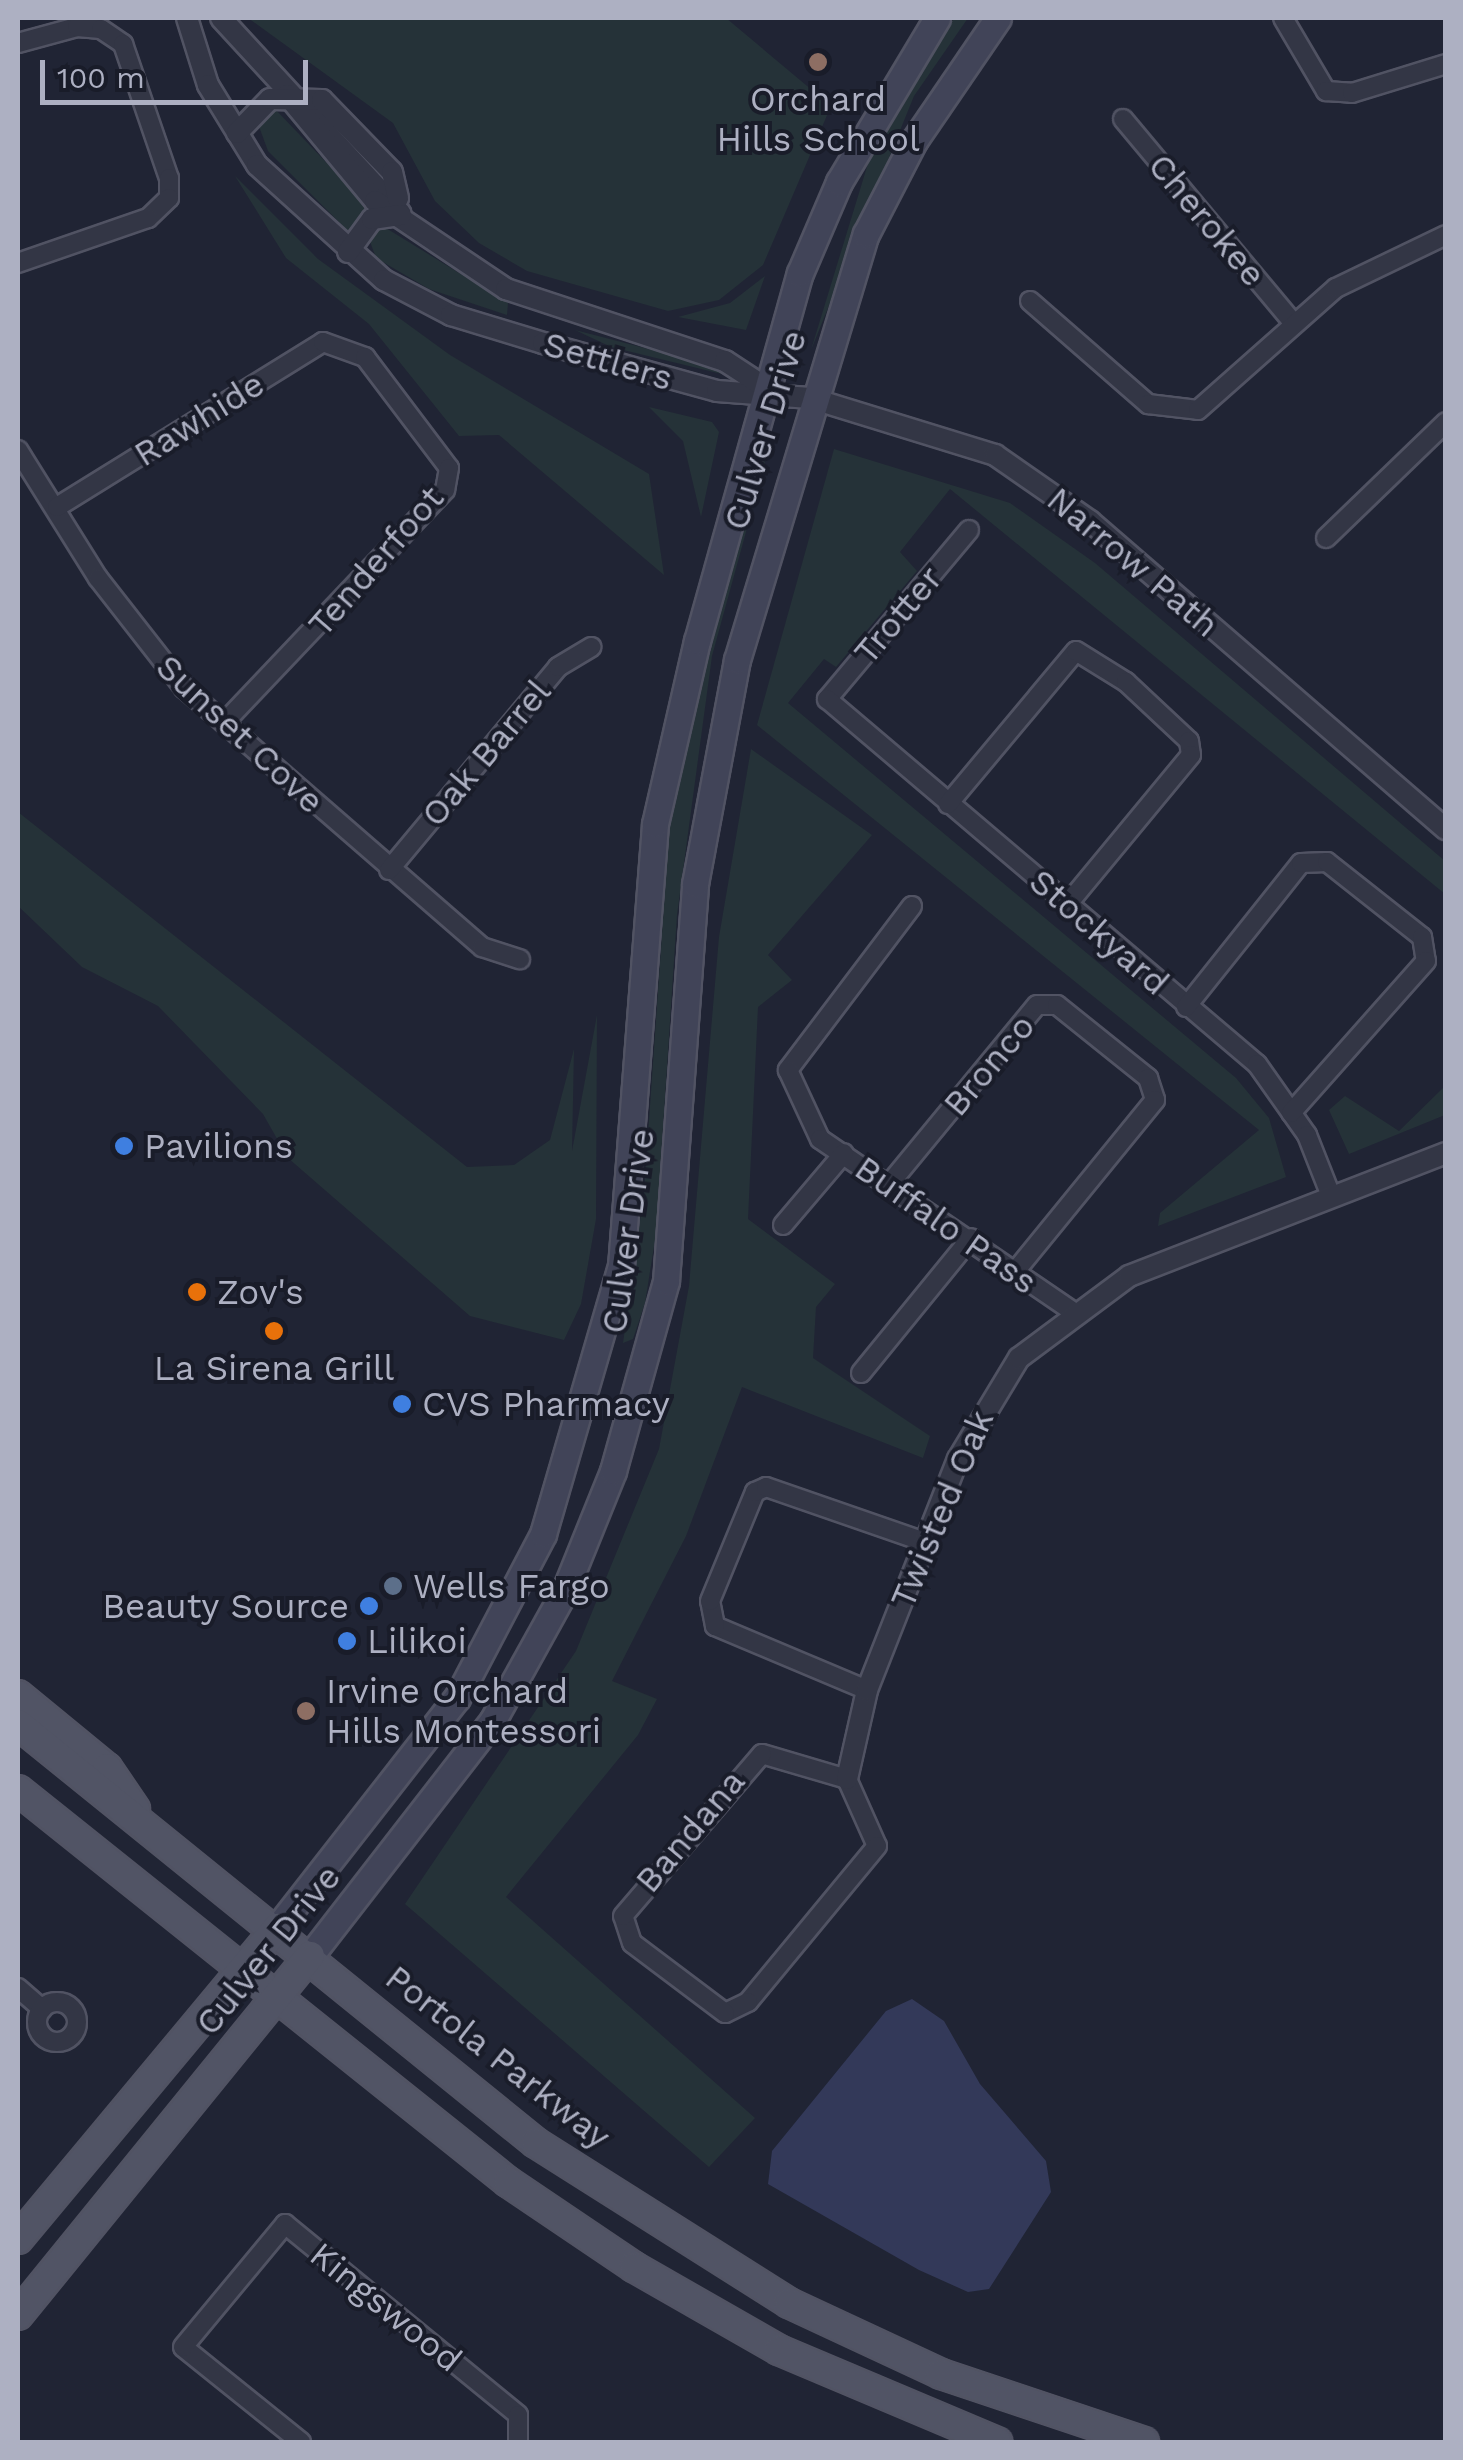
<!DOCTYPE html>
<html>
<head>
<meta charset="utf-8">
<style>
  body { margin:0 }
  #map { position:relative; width:1463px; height:2460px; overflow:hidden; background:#202434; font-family:"Work Sans",sans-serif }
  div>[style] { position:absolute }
  .green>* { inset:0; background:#253238 }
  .water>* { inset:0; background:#333959 }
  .roads { filter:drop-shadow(2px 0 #515363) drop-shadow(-2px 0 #515363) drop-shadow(0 2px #515363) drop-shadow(0 -2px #515363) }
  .minor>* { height:18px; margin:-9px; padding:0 9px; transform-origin:9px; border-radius:9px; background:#333645 }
  .minor>.ring { margin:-9px; padding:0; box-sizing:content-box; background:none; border:18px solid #333645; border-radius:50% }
  .tertiary>* { height:20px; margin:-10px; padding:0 10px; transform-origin:10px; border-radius:10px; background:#333645 }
  .secondary>* { height:25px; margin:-12.5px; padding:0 12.5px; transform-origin:12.5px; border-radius:12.5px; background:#414458 }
  .primary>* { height:28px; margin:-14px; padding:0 14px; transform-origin:14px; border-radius:14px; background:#515465 }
  .dots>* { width:28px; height:28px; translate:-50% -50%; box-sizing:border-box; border:5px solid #191c29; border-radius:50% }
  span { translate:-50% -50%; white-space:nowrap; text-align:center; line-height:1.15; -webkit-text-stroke:8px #191c29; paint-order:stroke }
  .poi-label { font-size:35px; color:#adb0c2 }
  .left { translate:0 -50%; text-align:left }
  .right { translate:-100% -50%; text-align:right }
  .street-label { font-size:35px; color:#adb0c2 }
  .frame { position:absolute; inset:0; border:20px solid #adb0c2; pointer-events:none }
  .scale { position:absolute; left:40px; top:60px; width:268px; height:45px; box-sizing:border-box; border:5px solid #adb0c2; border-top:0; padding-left:12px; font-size:30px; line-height:35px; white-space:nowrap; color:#adb0c2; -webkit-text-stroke:8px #191c29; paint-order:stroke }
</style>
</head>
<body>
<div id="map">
  <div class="green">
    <i style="clip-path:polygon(248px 18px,726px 18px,831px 106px,763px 265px,719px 300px,668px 311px,527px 271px,479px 243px,435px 201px,393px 123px)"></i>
    <i style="clip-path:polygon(954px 18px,968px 18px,914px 96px,811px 350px,873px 147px)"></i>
    <i style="clip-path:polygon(275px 109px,369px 207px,350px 233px,268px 151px,257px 121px)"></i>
    <i style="clip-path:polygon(235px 176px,318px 259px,450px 355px,649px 474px,664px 575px,499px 435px,459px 436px,369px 324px,286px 258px)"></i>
    <i style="clip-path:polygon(381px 225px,508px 303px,507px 315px,429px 289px,376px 258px,368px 236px)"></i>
    <i style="clip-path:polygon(765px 276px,746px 330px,678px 317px,730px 303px)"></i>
    <i style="clip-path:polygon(575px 330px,695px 361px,730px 376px,611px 347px)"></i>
    <i style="clip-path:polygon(649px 407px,712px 422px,719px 432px,701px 517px,683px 441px)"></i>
    <i style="clip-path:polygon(772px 437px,712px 656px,677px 915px,656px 1234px,645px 1303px,633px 1339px,623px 1343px,644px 1192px,671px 805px,754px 481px)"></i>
    <i style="clip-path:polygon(834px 449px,1010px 503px,1095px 563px,1445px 861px,1445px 894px,950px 489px,900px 552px,917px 571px,836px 667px,824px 659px,788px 703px,1236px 1078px,1269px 1118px,1286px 1177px,1158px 1226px,1160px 1213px,1259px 1130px,757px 725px)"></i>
    <i style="clip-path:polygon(751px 749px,872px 835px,768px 955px,792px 980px,758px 1007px,748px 1219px,835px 1284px,816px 1307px,813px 1358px,930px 1436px,923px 1458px,742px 1387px,686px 1536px,612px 1681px,657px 1699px,638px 1735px,506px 1897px,755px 2118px,709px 2167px,405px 1904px,576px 1651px,659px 1449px,689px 1286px,719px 937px)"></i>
    <i style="clip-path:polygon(18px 812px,467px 1167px,514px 1165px,550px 1140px,574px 1049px,572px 1151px,597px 1015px,596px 1219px,581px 1304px,564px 1340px,470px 1316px,288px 1158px,263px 1114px,158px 1006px,82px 967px,18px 906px)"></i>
    <i style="clip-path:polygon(1445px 1086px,1445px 1115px,1349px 1154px,1329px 1110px,1345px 1096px,1399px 1131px)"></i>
  </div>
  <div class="water">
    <i style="clip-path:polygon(912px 1999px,944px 2021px,980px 2084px,1046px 2161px,1051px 2192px,989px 2289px,968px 2292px,919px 2270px,768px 2184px,772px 2151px,886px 2011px)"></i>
  </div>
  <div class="roads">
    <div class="minor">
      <i style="left:1283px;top:18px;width:85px;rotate:59.5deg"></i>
      <i style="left:1326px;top:91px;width:26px;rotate:4deg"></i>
      <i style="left:1352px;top:93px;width:98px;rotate:-17.1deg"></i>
      <i style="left:18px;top:43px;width:61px;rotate:-15.2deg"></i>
      <i style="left:77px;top:27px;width:24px;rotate:5deg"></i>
      <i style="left:101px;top:29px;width:27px;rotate:34deg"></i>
      <i style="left:123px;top:44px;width:142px;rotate:71.1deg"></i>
      <i style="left:169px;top:178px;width:20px;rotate:90deg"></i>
      <i style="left:169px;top:198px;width:29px;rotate:136deg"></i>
      <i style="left:148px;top:218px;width:138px;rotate:160.9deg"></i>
      <i style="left:1123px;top:119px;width:262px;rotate:50.1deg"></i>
      <i style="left:1030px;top:301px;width:157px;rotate:41.1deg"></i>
      <i style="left:1148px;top:404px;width:50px;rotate:6.8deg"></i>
      <i style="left:1198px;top:410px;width:184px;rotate:-41.5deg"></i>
      <i style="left:1336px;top:288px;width:122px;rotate:-25.7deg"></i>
      <i style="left:18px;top:450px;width:151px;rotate:58deg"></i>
      <i style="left:98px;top:578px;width:140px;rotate:52deg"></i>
      <i style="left:184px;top:688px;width:395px;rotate:41deg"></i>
      <i style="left:482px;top:947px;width:40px;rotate:18deg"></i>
      <i style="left:57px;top:507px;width:313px;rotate:-31.8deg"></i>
      <i style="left:323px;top:342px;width:45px;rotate:19.7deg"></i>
      <i style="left:365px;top:357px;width:139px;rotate:52.9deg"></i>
      <i style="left:449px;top:468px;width:22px;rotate:100deg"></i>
      <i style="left:445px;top:490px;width:321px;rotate:133.5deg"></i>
      <i style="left:969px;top:530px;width:221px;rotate:130deg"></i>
      <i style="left:827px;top:699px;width:564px;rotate:40.33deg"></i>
      <i style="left:1257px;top:1064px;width:87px;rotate:54.8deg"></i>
      <i style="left:1307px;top:1135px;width:66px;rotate:68.5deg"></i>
      <i style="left:1326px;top:538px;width:167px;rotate:-44deg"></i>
      <i style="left:948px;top:804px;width:199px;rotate:-50.1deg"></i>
      <i style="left:1076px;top:651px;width:59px;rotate:31.8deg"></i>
      <i style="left:1126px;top:682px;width:86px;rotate:43.1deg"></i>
      <i style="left:1189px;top:741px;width:14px;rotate:82deg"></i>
      <i style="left:1191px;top:755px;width:195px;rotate:129.6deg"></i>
      <i style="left:389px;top:870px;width:264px;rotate:-50.2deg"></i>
      <i style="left:558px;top:667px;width:39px;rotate:-31deg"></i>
      <i style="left:912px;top:906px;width:206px;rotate:127.1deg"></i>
      <i style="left:788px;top:1070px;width:76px;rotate:65.1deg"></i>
      <i style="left:820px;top:1139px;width:305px;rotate:34.3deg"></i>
      <i style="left:1186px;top:1007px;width:184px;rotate:-51.4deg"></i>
      <i style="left:1301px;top:863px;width:26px;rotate:-2deg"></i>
      <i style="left:1327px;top:862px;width:121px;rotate:38.3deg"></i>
      <i style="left:1422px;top:937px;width:24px;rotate:81deg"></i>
      <i style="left:1426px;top:961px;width:203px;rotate:131.6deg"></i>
      <i style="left:891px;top:1182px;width:229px;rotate:-50.5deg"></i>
      <i style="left:1037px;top:1005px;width:20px"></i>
      <i style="left:1057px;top:1005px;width:117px;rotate:38.7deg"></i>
      <i style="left:1148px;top:1078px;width:23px;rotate:72deg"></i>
      <i style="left:1155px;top:1100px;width:225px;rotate:129.2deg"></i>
      <i style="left:783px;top:1225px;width:94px;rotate:-49.7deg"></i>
      <i style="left:861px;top:1373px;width:174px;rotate:-50.8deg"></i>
      <i style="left:867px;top:1690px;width:165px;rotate:-157.2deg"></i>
      <i style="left:715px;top:1626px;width:25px;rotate:-101deg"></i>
      <i style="left:710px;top:1601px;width:118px;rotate:-67.6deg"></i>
      <i style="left:755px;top:1492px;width:12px;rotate:-24deg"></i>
      <i style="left:766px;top:1487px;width:168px;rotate:19.1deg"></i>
      <i style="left:762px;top:1754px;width:89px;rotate:16.4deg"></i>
      <i style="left:847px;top:1779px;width:73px;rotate:65.9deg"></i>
      <i style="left:877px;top:1846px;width:202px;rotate:129.6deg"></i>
      <i style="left:748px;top:2002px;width:25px;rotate:154deg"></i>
      <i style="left:725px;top:2013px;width:116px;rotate:-143deg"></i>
      <i style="left:632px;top:1943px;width:28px;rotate:-108deg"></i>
      <i style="left:623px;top:1916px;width:213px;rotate:-49.4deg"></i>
      <i style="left:18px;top:1988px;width:32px;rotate:41deg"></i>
      <i class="ring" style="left:37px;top:2002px;width:22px;height:22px"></i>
      <i style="left:301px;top:2442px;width:151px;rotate:-141.2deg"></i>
      <i style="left:183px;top:2347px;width:160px;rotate:-50.3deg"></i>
      <i style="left:285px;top:2224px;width:301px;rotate:39.3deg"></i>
      <i style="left:518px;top:2415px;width:27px;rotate:90deg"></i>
    </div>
    <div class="tertiary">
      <i style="left:187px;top:18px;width:70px;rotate:72.6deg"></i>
      <i style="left:208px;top:85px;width:94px;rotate:58.5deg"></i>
      <i style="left:257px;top:165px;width:171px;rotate:42.2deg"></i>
      <i style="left:384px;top:280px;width:76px;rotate:27.6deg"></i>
      <i style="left:451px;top:315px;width:96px;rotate:16.9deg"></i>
      <i style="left:543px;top:343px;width:180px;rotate:15.4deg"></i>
      <i style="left:717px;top:391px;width:93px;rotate:4.3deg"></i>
      <i style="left:810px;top:398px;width:194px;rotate:17.1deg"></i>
      <i style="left:995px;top:455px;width:116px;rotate:34.8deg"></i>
      <i style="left:1090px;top:521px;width:471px;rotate:40.9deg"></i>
      <i style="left:221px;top:18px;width:265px;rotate:47.4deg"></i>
      <i style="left:287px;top:95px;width:138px;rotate:50.3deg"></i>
      <i style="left:375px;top:201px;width:158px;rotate:33.9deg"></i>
      <i style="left:506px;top:289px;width:231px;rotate:18.2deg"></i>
      <i style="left:725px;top:361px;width:51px;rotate:33.1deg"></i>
      <i style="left:237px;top:133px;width:47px;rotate:-45.9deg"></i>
      <i style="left:270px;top:99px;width:52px;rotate:1.1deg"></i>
      <i style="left:322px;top:100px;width:100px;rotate:45.8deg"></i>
      <i style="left:392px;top:172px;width:27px;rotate:77deg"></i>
      <i style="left:348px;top:252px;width:41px;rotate:-54deg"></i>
      <i style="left:372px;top:219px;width:29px;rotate:-8deg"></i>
      <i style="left:847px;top:1779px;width:91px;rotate:-77.3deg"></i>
      <i style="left:867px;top:1690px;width:248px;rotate:-68.5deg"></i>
      <i style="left:958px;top:1459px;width:118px;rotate:-58.9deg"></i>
      <i style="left:1019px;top:1358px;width:137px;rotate:-36.7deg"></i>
      <i style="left:1129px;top:1276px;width:340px;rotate:-21.2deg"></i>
    </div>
    <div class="secondary">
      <i style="left:277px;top:1928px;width:292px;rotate:-52deg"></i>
      <i style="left:457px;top:1698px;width:185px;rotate:-62.3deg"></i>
      <i style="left:543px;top:1534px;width:279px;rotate:-73.8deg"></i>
      <i style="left:621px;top:1266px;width:443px;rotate:-85.6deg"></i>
      <i style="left:655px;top:824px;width:188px;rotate:-77.1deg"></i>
      <i style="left:697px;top:641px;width:382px;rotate:-74.4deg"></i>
      <i style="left:800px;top:273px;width:99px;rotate:-66.8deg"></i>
      <i style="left:839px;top:182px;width:191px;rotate:-59.1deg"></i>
      <i style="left:310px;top:1956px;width:299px;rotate:-52.2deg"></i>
      <i style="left:493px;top:1720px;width:149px;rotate:-61deg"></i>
      <i style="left:565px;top:1590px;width:128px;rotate:-68deg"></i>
      <i style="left:613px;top:1471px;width:197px;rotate:-74.4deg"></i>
      <i style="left:666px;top:1281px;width:398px;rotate:-85.8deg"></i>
      <i style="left:695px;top:884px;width:228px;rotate:-79.4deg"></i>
      <i style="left:737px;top:660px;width:445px;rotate:-73.2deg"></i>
      <i style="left:866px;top:234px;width:105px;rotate:-62.7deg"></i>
      <i style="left:914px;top:141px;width:149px;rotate:-55.7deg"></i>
    </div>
    <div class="primary">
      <i style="left:18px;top:1695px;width:115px;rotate:39.4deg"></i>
      <i style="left:107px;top:1768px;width:50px;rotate:55.7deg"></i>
      <i style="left:18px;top:1724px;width:666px;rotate:38.97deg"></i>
      <i style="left:536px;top:2143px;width:299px;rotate:32.3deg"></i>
      <i style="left:789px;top:2303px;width:168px;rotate:25deg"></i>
      <i style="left:941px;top:2374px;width:214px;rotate:18.5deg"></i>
      <i style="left:18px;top:1790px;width:628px;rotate:38.66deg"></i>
      <i style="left:508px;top:2182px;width:152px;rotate:34deg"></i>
      <i style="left:634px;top:2267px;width:167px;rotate:29.8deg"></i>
      <i style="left:779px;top:2350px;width:237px;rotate:22.9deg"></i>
      <i style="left:18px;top:2239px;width:405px;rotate:-50.2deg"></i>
      <i style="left:18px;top:2315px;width:463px;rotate:-50.9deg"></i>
    </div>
  </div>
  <div class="dots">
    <i style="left:818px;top:62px;background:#8d6e63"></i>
    <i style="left:124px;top:1146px;background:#3f7fe0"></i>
    <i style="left:197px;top:1292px;background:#e8710a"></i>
    <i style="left:274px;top:1331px;background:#e8710a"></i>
    <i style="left:402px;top:1404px;background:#3f7fe0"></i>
    <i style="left:393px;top:1586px;background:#5c6f8a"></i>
    <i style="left:369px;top:1606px;background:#3f7fe0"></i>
    <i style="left:347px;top:1641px;background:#3f7fe0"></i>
    <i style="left:306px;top:1711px;background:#8d6e63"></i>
  </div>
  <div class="poi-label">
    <span style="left:818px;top:119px">Orchard<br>Hills School</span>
    <span class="left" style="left:144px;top:1146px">Pavilions</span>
    <span class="left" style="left:217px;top:1292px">Zov's</span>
    <span style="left:274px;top:1368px">La Sirena Grill</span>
    <span class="left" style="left:422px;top:1404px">CVS Pharmacy</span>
    <span class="left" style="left:413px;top:1586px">Wells Fargo</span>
    <span class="right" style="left:349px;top:1606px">Beauty Source</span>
    <span class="left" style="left:367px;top:1641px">Lilikoi</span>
    <span class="left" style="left:326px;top:1711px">Irvine Orchard<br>Hills Montessori</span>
  </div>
  <div class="street-label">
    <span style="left:1207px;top:220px;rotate:50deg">Cherokee</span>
    <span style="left:608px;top:361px;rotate:16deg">Settlers</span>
    <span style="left:199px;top:419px;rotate:-32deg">Rawhide</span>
    <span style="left:765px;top:430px;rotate:-73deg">Culver Drive</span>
    <span style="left:376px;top:561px;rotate:-49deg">Tenderfoot</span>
    <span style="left:1133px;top:562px;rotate:40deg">Narrow Path</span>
    <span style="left:898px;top:615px;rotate:-50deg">Trotter</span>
    <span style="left:240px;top:734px;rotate:43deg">Sunset Cove</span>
    <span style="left:486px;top:753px;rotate:-50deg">Oak Barrel</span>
    <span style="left:1099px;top:932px;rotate:41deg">Stockyard</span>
    <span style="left:989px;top:1065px;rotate:-50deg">Bronco</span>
    <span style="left:946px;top:1225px;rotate:35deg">Buffalo Pass</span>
    <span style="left:628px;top:1231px;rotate:-82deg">Culver Drive</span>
    <span style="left:942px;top:1509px;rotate:-67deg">Twisted Oak</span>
    <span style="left:690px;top:1831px;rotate:-50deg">Bandana</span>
    <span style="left:268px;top:1950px;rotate:-51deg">Culver Drive</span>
    <span style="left:498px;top:2057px;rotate:38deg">Portola Parkway</span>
    <span style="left:386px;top:2307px;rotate:39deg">Kingswood</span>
  </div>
  <div class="frame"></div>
  <div class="scale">100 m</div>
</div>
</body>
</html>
